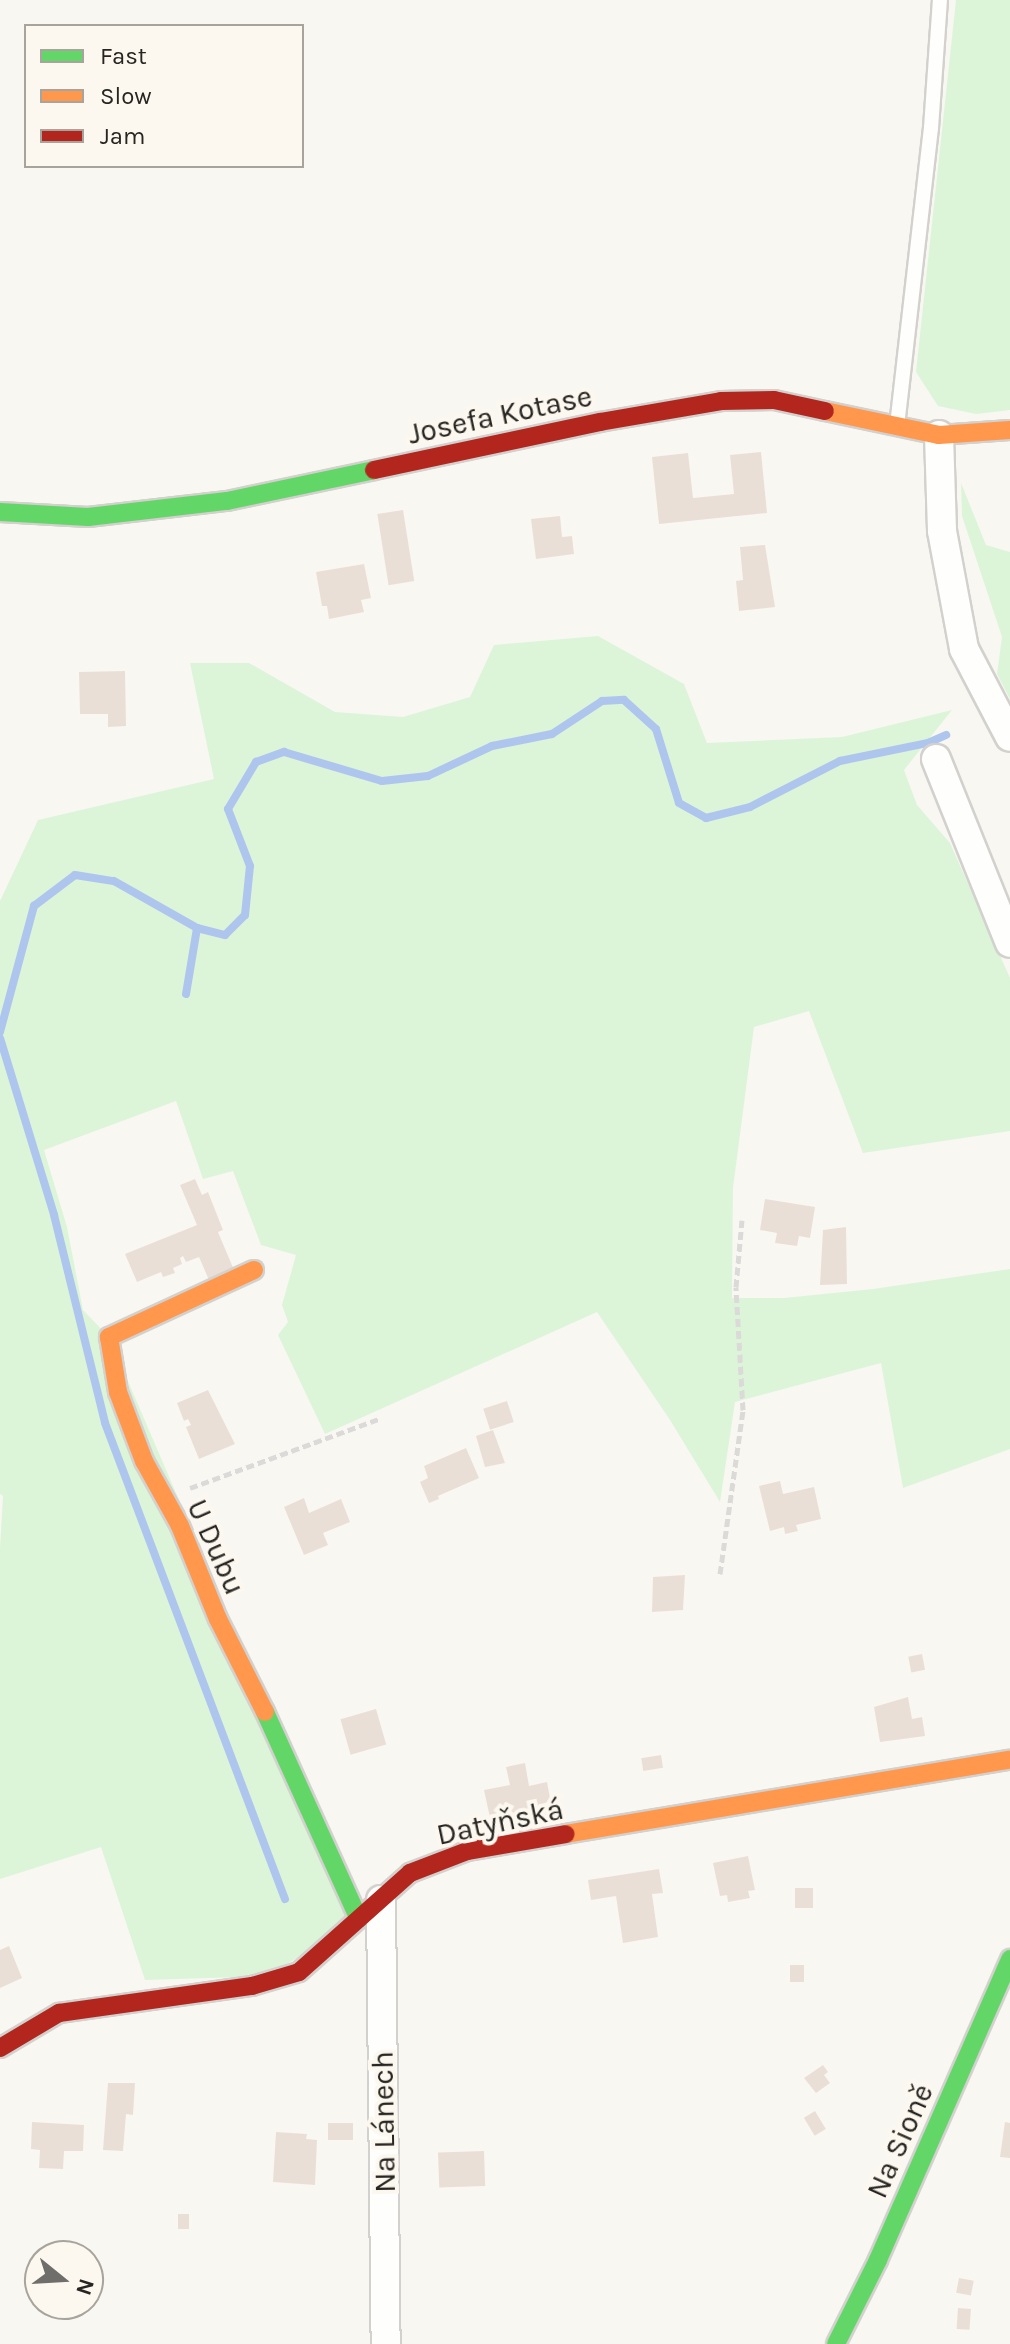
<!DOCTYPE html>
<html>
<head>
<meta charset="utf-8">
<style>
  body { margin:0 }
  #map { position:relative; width:1010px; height:2344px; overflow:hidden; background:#f9f7f2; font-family:Karla,sans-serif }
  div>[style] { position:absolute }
  .green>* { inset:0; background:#dcf5d9 }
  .stream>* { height:8px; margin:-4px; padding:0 4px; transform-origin:4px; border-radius:4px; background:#aec6ee }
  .building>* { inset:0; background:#eadfd6; transform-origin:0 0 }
  .path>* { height:5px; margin-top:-2.5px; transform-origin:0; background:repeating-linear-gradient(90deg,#dbdad8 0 8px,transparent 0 12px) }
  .roads { filter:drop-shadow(2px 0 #d3d1ce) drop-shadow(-2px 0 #d3d1ce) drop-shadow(0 2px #d3d1ce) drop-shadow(0 -2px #d3d1ce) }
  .lane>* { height:14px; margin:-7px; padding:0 7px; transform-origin:7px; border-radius:7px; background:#fefefd }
  .street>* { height:28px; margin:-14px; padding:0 14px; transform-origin:14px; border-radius:14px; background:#fefefd }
  .fast>* { height:18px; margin:-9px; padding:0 9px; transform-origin:9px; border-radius:9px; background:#63d668 }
  .slow>* { height:18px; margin:-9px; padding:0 9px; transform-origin:9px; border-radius:9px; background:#ff974d }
  .jam>* { height:18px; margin:-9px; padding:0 9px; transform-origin:9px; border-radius:9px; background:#b3261e }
  span { translate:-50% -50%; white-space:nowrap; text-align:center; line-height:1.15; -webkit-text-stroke:8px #fcf8ef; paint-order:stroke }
  .street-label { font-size:30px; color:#272522 }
  .legend { position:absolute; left:24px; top:24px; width:280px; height:144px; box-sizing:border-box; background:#fcf8ef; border:2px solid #a7a49d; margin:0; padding:10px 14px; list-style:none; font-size:24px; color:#272522 }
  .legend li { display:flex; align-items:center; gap:16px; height:40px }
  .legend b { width:40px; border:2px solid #a7a49d }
  .north { position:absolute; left:24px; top:2240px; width:80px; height:80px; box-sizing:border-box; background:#fcf8ef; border:2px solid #a7a49d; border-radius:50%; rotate:108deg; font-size:22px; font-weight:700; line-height:32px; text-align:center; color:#272522 }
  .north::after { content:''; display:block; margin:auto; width:28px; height:36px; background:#706e6b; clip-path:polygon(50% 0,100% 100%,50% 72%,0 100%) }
</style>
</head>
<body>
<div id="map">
  <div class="green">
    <i style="clip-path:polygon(956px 0,1010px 0,1010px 410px,976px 414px,938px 406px,916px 372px)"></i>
    <i style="clip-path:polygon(961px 483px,986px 545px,1010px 552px,1010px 699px,997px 674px,1002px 637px,962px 516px)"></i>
    <i style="clip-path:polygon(598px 636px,684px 684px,707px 743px,842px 737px,952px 710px,904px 770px,917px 805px,950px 843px,1010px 978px,1010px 1131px,863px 1153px,809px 1011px,754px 1027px,733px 1188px,732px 1298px,784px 1298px,873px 1289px,1010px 1269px,1010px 1449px,903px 1488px,881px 1363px,735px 1402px,720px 1502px,670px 1420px,597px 1312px,325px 1434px,278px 1335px,288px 1322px,282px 1305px,296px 1255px,261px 1245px,233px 1171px,203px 1179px,176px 1101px,44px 1150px,67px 1227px,83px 1310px,109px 1337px,359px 1919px,268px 1976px,145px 1980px,101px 1847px,0 1879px,0 1548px,3px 1496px,0 1494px,0 901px,38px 820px,214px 779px,190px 663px,249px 663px,335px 712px,403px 717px,470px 697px,494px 645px)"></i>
  </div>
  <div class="stream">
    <i style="left:186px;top:994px;width:67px;rotate:-80.5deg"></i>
    <i style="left:0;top:1032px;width:131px;rotate:-74.9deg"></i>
    <i style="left:34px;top:906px;width:51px;rotate:-37.1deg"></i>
    <i style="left:75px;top:875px;width:39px;rotate:9deg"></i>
    <i style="left:114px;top:881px;width:95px;rotate:29.5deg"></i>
    <i style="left:197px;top:928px;width:29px;rotate:14deg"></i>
    <i style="left:225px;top:935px;width:28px;rotate:-45deg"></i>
    <i style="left:245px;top:915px;width:49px;rotate:-84.2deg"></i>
    <i style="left:250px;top:866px;width:61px;rotate:-111.1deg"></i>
    <i style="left:228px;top:809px;width:55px;rotate:-59.2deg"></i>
    <i style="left:256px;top:762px;width:30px;rotate:-20deg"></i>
    <i style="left:284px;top:752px;width:102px;rotate:16.5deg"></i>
    <i style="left:382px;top:781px;width:46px;rotate:-6.2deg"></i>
    <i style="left:428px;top:776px;width:71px;rotate:-25.1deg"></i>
    <i style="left:492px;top:746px;width:61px;rotate:-11.3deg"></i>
    <i style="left:552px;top:734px;width:60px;rotate:-33.4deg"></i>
    <i style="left:602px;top:701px;width:22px;rotate:-3deg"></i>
    <i style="left:624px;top:700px;width:43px;rotate:42.2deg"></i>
    <i style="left:656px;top:729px;width:77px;rotate:72.7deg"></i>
    <i style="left:679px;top:803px;width:31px;rotate:29deg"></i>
    <i style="left:706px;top:818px;width:45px;rotate:-14deg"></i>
    <i style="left:750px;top:807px;width:101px;rotate:-27.1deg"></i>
    <i style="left:840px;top:761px;width:90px;rotate:-11.6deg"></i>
    <i style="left:928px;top:743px;width:20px;rotate:-24deg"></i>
    <i style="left:0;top:1038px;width:185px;rotate:73deg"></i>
    <i style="left:54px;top:1215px;width:214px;rotate:76.2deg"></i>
    <i style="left:105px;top:1423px;width:509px;rotate:69.29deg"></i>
  </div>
  <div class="building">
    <i style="clip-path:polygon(761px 452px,767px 513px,659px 524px,652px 457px,688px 453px,693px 498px,734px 494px,730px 455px)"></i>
    <i style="left:403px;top:510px;width:72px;height:26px;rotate:81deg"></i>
    <i style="clip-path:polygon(560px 516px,562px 537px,572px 536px,574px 554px,536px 559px,531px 519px)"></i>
    <i style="clip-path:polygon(765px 545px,775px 607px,739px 611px,736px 581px,743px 580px,740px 547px)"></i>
    <i style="clip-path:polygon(364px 564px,371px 598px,361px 600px,364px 612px,329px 619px,327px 606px,322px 606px,316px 572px)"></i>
    <i style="clip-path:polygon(125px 671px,126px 726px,108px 727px,108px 714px,80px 714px,79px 672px)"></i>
    <i style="clip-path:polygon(195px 1179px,202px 1195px,208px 1192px,223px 1230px,218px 1232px,234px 1270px,209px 1280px,199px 1257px,186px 1262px,183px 1256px,180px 1258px,182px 1264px,173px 1268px,175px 1273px,163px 1277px,161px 1272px,137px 1282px,125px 1254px,197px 1225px,180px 1185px)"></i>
    <i style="clip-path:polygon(765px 1199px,815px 1207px,810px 1238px,799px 1236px,797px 1246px,775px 1243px,777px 1233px,760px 1230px)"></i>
    <i style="clip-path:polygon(846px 1227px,847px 1284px,820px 1285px,823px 1230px)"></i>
    <i style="clip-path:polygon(208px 1390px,235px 1444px,199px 1459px,186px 1427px,191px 1425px,188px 1419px,184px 1421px,177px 1403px)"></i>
    <i style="left:507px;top:1401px;width:22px;height:25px;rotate:72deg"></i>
    <i style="clip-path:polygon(493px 1430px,505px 1463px,485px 1467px,476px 1436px)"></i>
    <i style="clip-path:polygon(466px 1448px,479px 1478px,438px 1496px,439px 1499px,429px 1503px,420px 1482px,428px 1478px,424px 1466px)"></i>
    <i style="clip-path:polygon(780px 1481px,783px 1494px,814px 1487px,821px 1519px,796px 1525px,798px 1531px,785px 1534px,784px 1527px,770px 1531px,759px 1486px)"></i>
    <i style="clip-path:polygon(304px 1498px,309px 1513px,341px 1499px,350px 1522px,323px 1533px,328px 1545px,304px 1555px,284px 1507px)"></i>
    <i style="clip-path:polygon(685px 1575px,683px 1610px,652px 1612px,653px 1577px)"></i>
    <i style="left:922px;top:1654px;width:16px;height:14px;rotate:79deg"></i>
    <i style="clip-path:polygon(908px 1697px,912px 1719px,922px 1717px,925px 1736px,880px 1742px,874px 1707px)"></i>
    <i style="left:376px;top:1709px;width:37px;height:37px;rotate:74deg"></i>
    <i style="left:661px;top:1755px;width:13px;height:20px;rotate:81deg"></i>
    <i style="clip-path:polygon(525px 1763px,529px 1786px,547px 1782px,553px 1814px,492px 1827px,484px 1790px,510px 1785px,506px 1767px)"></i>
    <i style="clip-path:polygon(748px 1856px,755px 1890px,748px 1891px,750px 1898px,728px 1902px,727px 1895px,720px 1896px,713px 1863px)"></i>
    <i style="clip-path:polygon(659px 1869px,663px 1893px,652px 1894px,658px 1937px,623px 1943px,616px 1896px,591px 1900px,588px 1880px)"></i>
    <i style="left:795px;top:1888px;width:18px;height:20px"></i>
    <i style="clip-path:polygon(9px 1946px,22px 1978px,0 1988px,0 1950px)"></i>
    <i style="left:804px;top:1965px;width:17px;height:14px;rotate:90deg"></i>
    <i style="clip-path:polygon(823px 2065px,828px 2072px,824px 2075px,830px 2083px,816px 2093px,804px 2078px)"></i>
    <i style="clip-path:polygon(108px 2083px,135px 2083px,133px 2115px,126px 2114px,123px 2151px,103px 2150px)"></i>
    <i style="left:815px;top:2111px;width:21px;height:13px;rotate:59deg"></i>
    <i style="clip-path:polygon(32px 2122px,84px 2125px,83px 2151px,64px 2151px,63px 2169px,39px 2168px,40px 2150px,31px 2149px)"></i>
    <i style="clip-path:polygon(1005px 2122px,1010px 2123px,1010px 2158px,1000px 2157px)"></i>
    <i style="left:328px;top:2123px;width:25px;height:17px"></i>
    <i style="clip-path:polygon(276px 2132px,307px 2134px,306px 2139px,317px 2140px,315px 2185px,273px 2182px)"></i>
    <i style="left:484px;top:2151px;width:35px;height:46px;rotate:88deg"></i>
    <i style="left:178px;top:2214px;width:11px;height:15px"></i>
    <i style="left:959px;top:2278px;width:15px;height:15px;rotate:11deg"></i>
    <i style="left:958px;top:2308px;width:13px;height:21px;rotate:4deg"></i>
  </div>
  <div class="path">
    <i style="left:190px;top:1488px;width:203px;rotate:-20.1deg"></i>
    <i style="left:720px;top:1574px;width:166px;rotate:-82deg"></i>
    <i style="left:743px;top:1410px;width:123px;rotate:-93.3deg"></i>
    <i style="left:736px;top:1287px;width:67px;rotate:-84.9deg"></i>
  </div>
  <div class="roads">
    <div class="lane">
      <i style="left:897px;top:426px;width:300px;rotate:-83.5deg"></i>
      <i style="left:931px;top:128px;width:128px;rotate:-86deg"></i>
    </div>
    <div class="street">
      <i style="left:939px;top:435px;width:96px;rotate:88.2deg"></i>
      <i style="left:942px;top:531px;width:120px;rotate:79.4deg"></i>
      <i style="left:964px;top:649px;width:99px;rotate:62.4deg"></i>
      <i style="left:936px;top:759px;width:198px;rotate:68.1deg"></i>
      <i style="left:381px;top:1900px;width:444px;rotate:89.4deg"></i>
    </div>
    <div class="fast">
      <i style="left:0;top:512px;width:88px;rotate:3.3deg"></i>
      <i style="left:88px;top:517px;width:140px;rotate:-6.6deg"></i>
      <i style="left:227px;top:501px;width:150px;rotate:-11.9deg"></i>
      <i style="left:265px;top:1712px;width:227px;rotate:65.6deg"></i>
      <i style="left:836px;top:2344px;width:94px;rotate:-63.4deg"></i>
      <i style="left:878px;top:2260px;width:329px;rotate:-66.3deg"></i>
    </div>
    <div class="slow">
      <i style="left:825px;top:411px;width:116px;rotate:11.9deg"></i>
      <i style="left:939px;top:435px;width:71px;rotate:-4deg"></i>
      <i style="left:254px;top:1270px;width:160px;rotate:155.2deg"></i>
      <i style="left:109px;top:1337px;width:56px;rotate:80.7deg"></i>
      <i style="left:118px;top:1392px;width:74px;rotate:69.4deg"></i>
      <i style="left:144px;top:1461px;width:74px;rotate:61deg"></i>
      <i style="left:180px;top:1526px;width:100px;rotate:67.8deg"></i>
      <i style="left:218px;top:1619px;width:104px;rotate:63.2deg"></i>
      <i style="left:566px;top:1834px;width:450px;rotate:-9.5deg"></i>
    </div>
    <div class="jam">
      <i style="left:374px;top:470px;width:231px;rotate:-12deg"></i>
      <i style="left:600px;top:422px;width:123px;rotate:-9.8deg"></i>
      <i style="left:721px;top:401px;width:53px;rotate:-1.1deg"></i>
      <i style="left:774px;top:400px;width:52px;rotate:12.2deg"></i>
      <i style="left:0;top:2048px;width:69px;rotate:-30.7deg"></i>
      <i style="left:59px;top:2013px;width:195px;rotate:-8deg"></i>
      <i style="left:252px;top:1986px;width:49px;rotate:-16.6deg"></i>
      <i style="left:299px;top:1972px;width:149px;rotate:-41.7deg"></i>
      <i style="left:410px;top:1873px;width:61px;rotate:-21.1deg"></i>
      <i style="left:467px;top:1851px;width:100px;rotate:-9.7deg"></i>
    </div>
  </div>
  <div class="street-label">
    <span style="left:500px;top:415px;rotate:-12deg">Josefa Kotase</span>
    <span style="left:216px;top:1547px;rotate:66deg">U Dubu</span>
    <span style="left:500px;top:1822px;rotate:-12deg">Datyňská</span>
    <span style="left:384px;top:2122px;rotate:-91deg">Na Lánech</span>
    <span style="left:900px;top:2141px;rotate:-66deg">Na Sioně</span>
  </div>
  <ul class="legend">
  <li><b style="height:10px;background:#63d668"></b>Fast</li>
  <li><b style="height:10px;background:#ff974d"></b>Slow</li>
  <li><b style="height:10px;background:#b3261e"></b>Jam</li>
  </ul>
  <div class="north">N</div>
</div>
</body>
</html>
